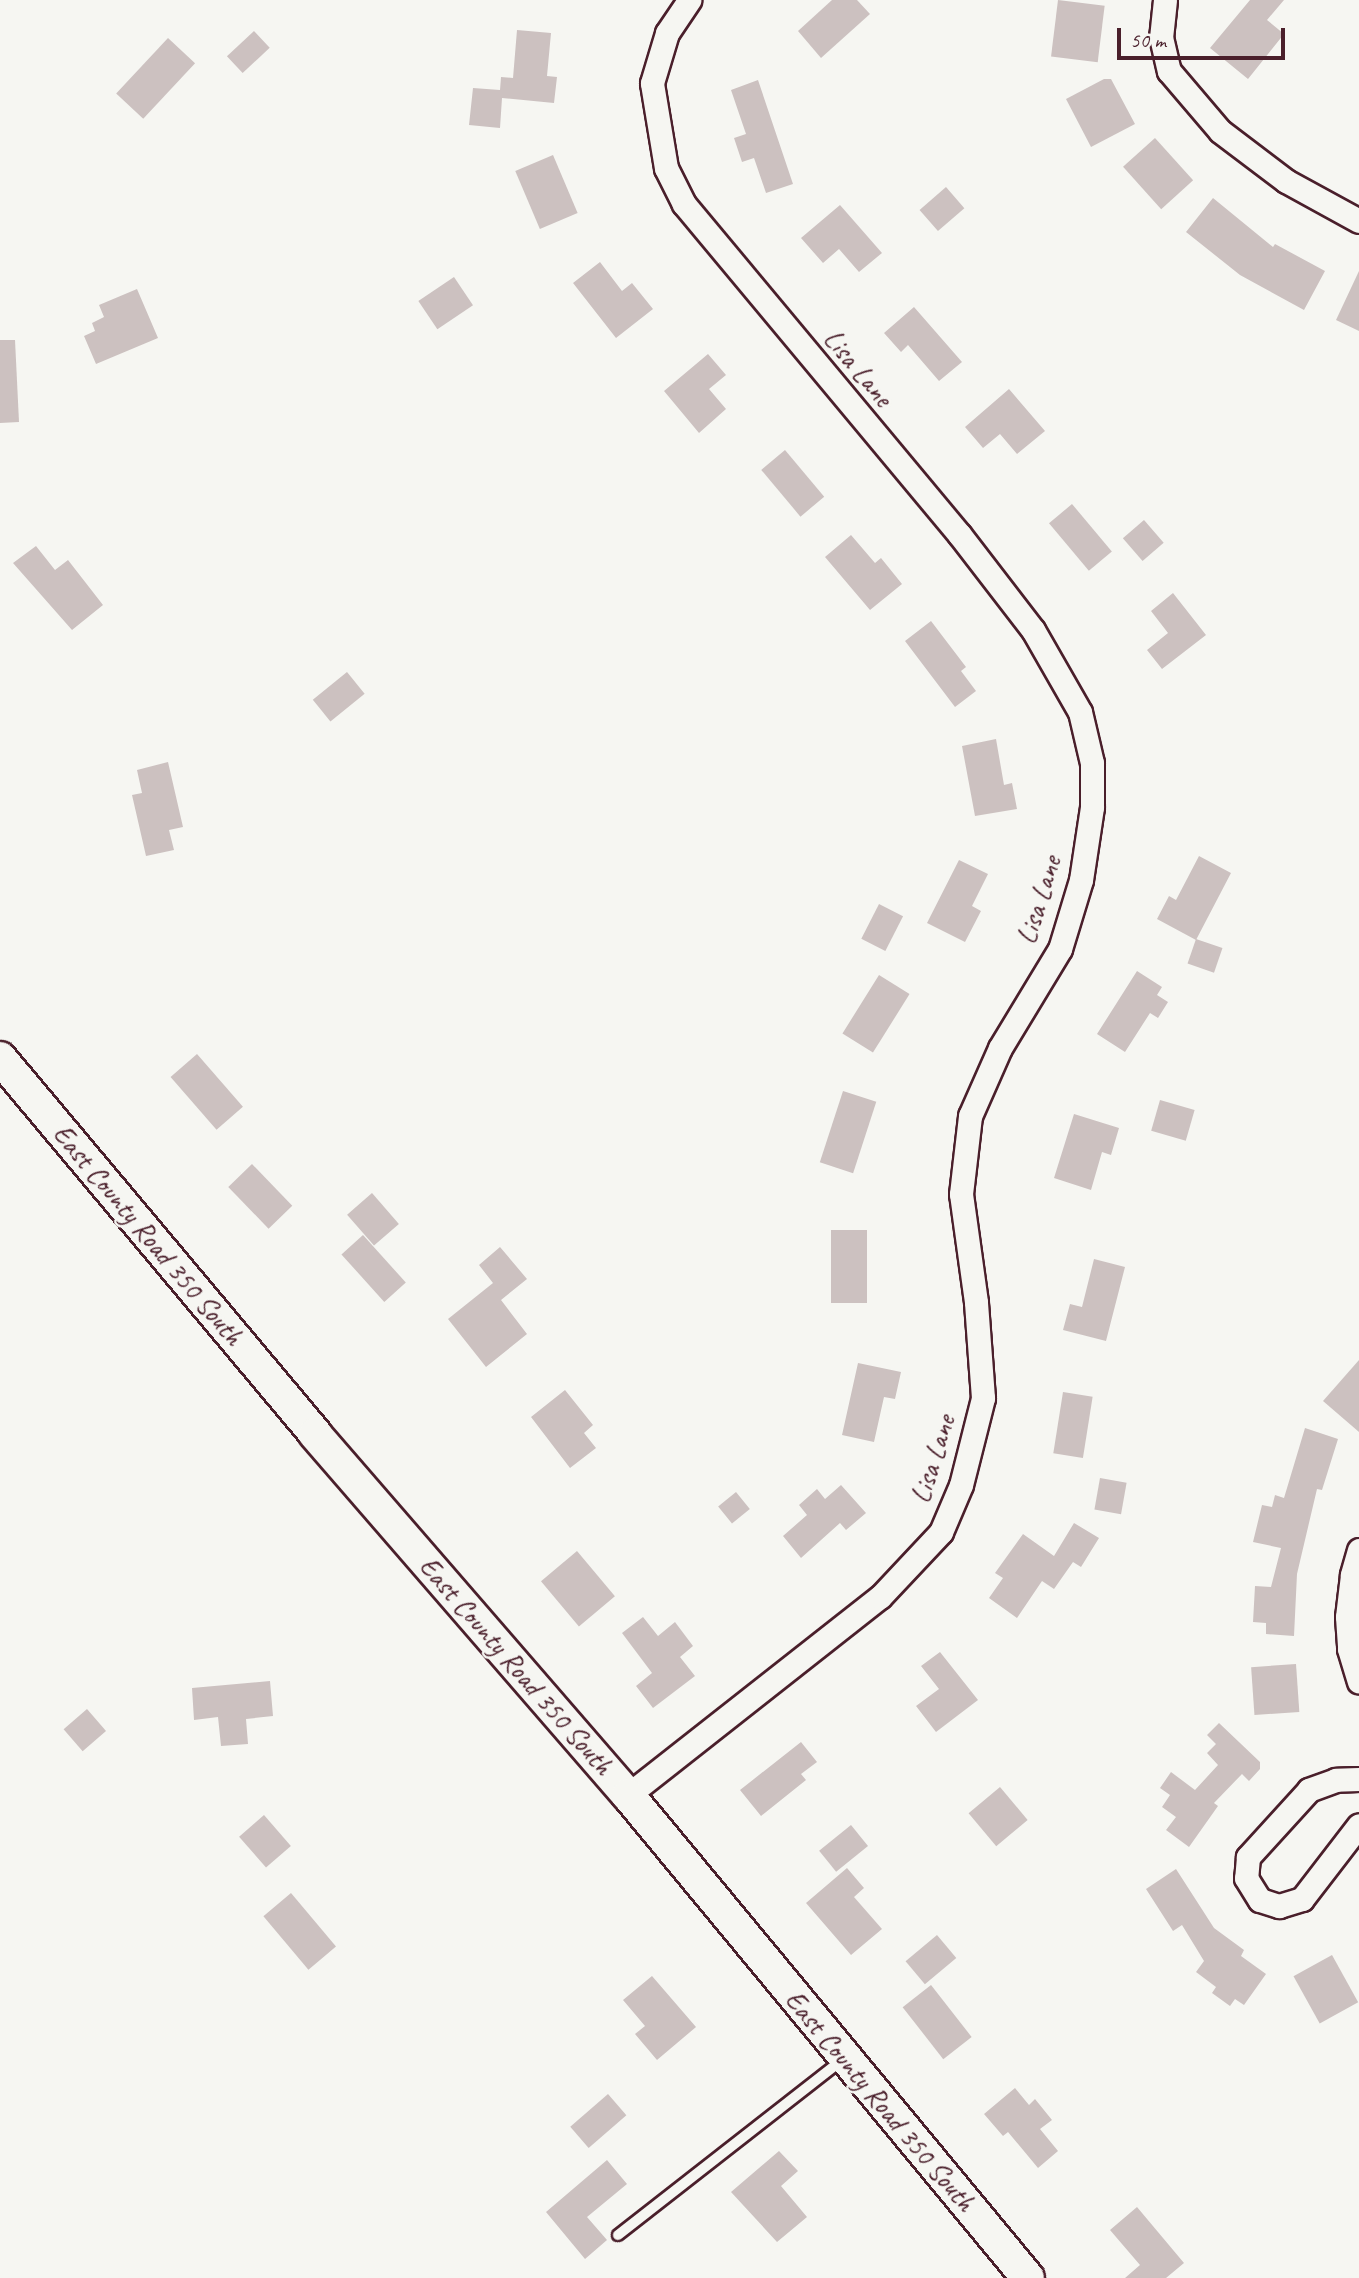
<!DOCTYPE html>
<html>
<head>
<meta charset="utf-8">
<style>
  body { margin:0 }
  #map { position:relative; width:1359px; height:2278px; overflow:hidden; background:#f6f6f2; font-family:Caveat,sans-serif }
  div>[style] { position:absolute }
  .building>* { inset:0; background:#ccc1c0; transform-origin:0 0 }
  .roads { filter:drop-shadow(2px 0 #4a1f2b) drop-shadow(-2px 0 #4a1f2b) drop-shadow(0 2px #4a1f2b) drop-shadow(0 -2px #4a1f2b) }
  .lane>* { height:10px; margin:-5px; padding:0 5px; transform-origin:5px; border-radius:5px; background:#f6f6f2 }
  .street>* { height:23px; margin:-11.5px; padding:0 11.5px; transform-origin:11.5px; border-radius:11.5px; background:#f6f6f2 }
  .secondary>* { height:32px; margin:-16px; padding:0 16px; transform-origin:16px; border-radius:16px; background:#f6f6f2 }
  span { translate:-50% -50%; white-space:nowrap; text-align:center; line-height:1.15; -webkit-text-stroke:5px #f6f6f2; paint-order:stroke }
  .street-label { font-size:28px; color:#4a1f2b }
  .scale { position:absolute; left:1117px; top:28px; width:168px; height:32px; box-sizing:border-box; border:4px solid #4a1f2b; border-top:0; padding-left:9px; font-size:21px; line-height:24px; white-space:nowrap; color:#4a1f2b; -webkit-text-stroke:5px #f6f6f2; paint-order:stroke }
</style>
</head>
<body>
<div id="map">
  <div class="building">
    <i style="clip-path:polygon(832px 0,857px 0,870px 14px,821px 58px,798px 31px)"></i>
    <i style="left:1058px;top:0;width:47px;height:57px;rotate:7deg"></i>
    <i style="clip-path:polygon(1250px 0,1284px 0,1267px 20px,1284px 34px,1248px 79px,1210px 48px)"></i>
    <i style="clip-path:polygon(517px 30px,551px 33px,547px 76px,557px 77px,554px 103px,502px 98px,500px 128px,469px 125px,473px 88px,500px 90px,501px 77px,513px 78px)"></i>
    <i style="left:254px;top:31px;width:23px;height:37px;rotate:47deg"></i>
    <i style="left:168px;top:38px;width:37px;height:76px;rotate:43deg"></i>
    <i style="clip-path:polygon(1104px 79px,1111px 79px,1135px 124px,1091px 147px,1066px 99px)"></i>
    <i style="clip-path:polygon(758px 80px,793px 184px,766px 193px,754px 158px,742px 162px,734px 138px,746px 134px,731px 90px)"></i>
    <i style="left:1155px;top:138px;width:57px;height:43px;rotate:48deg"></i>
    <i style="left:553px;top:155px;width:63px;height:41px;rotate:67deg"></i>
    <i style="left:946px;top:187px;width:28px;height:35px;rotate:49deg"></i>
    <i style="clip-path:polygon(1213px 198px,1273px 247px,1275px 244px,1325px 271px,1304px 310px,1240px 275px,1186px 232px)"></i>
    <i style="clip-path:polygon(840px 205px,882px 253px,859px 272px,839px 249px,823px 263px,801px 238px)"></i>
    <i style="clip-path:polygon(600px 262px,622px 291px,632px 283px,653px 309px,616px 338px,573px 283px)"></i>
    <i style="clip-path:polygon(1359px 271px,1359px 331px,1336px 320px)"></i>
    <i style="left:454px;top:277px;width:34px;height:43px;rotate:56deg"></i>
    <i style="clip-path:polygon(137px 289px,158px 338px,96px 364px,84px 336px,95px 331px,92px 323px,104px 317px,99px 305px)"></i>
    <i style="clip-path:polygon(914px 307px,962px 362px,939px 381px,908px 345px,901px 352px,884px 333px)"></i>
    <i style="clip-path:polygon(0 340px,15px 340px,19px 422px,0 423px)"></i>
    <i style="clip-path:polygon(708px 354px,726px 375px,709px 389px,726px 409px,699px 433px,664px 391px)"></i>
    <i style="clip-path:polygon(1009px 389px,1045px 431px,1017px 454px,1000px 434px,983px 448px,965px 427px)"></i>
    <i style="left:785px;top:450px;width:61px;height:31px;rotate:50deg"></i>
    <i style="left:1072px;top:504px;width:62px;height:30px;rotate:50deg"></i>
    <i style="left:1144px;top:520px;width:30px;height:28px;rotate:49deg"></i>
    <i style="clip-path:polygon(851px 535px,875px 563px,881px 558px,902px 584px,870px 610px,825px 557px)"></i>
    <i style="clip-path:polygon(36px 546px,55px 570px,68px 560px,103px 605px,72px 630px,13px 563px)"></i>
    <i style="clip-path:polygon(1173px 593px,1206px 635px,1162px 669px,1147px 650px,1168px 633px,1151px 611px)"></i>
    <i style="clip-path:polygon(931px 621px,966px 667px,961px 671px,976px 691px,955px 707px,905px 641px)"></i>
    <i style="left:347px;top:672px;width:28px;height:44px;rotate:51deg"></i>
    <i style="clip-path:polygon(996px 739px,1004px 785px,1012px 783px,1017px 809px,975px 816px,962px 746px)"></i>
    <i style="clip-path:polygon(168px 762px,183px 827px,169px 830px,174px 850px,146px 856px,132px 795px,142px 793px,137px 770px)"></i>
    <i style="clip-path:polygon(1199px 856px,1231px 873px,1196px 940px,1157px 919px,1169px 896px,1176px 900px)"></i>
    <i style="clip-path:polygon(959px 860px,988px 874px,972px 906px,981px 911px,965px 942px,927px 923px)"></i>
    <i style="left:879px;top:904px;width:27px;height:39px;rotate:27deg"></i>
    <i style="left:1196px;top:939px;width:28px;height:26px;rotate:19deg"></i>
    <i style="clip-path:polygon(1137px 971px,1162px 987px,1157px 995px,1168px 1002px,1158px 1018px,1150px 1013px,1125px 1052px,1097px 1034px)"></i>
    <i style="left:879px;top:975px;width:36px;height:69px;rotate:32deg"></i>
    <i style="left:197px;top:1054px;width:70px;height:35px;rotate:49deg"></i>
    <i style="left:843px;top:1091px;width:35px;height:75px;rotate:18deg"></i>
    <i style="left:1160px;top:1100px;width:36px;height:32px;rotate:16deg"></i>
    <i style="clip-path:polygon(1074px 1114px,1119px 1128px,1111px 1155px,1102px 1152px,1091px 1190px,1054px 1178px)"></i>
    <i style="left:252px;top:1164px;width:58px;height:33px;rotate:46deg"></i>
    <i style="left:372px;top:1193px;width:41px;height:33px;rotate:49deg"></i>
    <i style="left:831px;top:1230px;width:36px;height:73px"></i>
    <i style="left:363px;top:1235px;width:64px;height:29px;rotate:48deg"></i>
    <i style="clip-path:polygon(500px 1247px,527px 1279px,501px 1300px,527px 1334px,486px 1367px,448px 1319px,493px 1283px,479px 1265px)"></i>
    <i style="clip-path:polygon(1094px 1259px,1125px 1267px,1106px 1341px,1063px 1330px,1070px 1304px,1082px 1307px)"></i>
    <i style="clip-path:polygon(1359px 1360px,1359px 1432px,1323px 1401px)"></i>
    <i style="clip-path:polygon(858px 1363px,901px 1372px,895px 1399px,884px 1397px,874px 1442px,842px 1435px)"></i>
    <i style="clip-path:polygon(565px 1390px,593px 1425px,584px 1433px,596px 1448px,570px 1468px,531px 1417px)"></i>
    <i style="left:1063px;top:1392px;width:30px;height:62px;rotate:9deg"></i>
    <i style="clip-path:polygon(1305px 1428px,1338px 1439px,1322px 1490px,1317px 1489px,1297px 1574px,1294px 1636px,1266px 1634px,1266px 1623px,1253px 1622px,1255px 1586px,1271px 1587px,1281px 1548px,1253px 1542px,1262px 1505px,1272px 1507px,1275px 1495px,1284px 1498px)"></i>
    <i style="left:1100px;top:1478px;width:27px;height:32px;rotate:10deg"></i>
    <i style="clip-path:polygon(841px 1485px,866px 1513px,846px 1530px,840px 1523px,801px 1558px,783px 1536px,807px 1515px,799px 1505px,817px 1489px,825px 1499px)"></i>
    <i style="left:736px;top:1492px;width:22px;height:23px;rotate:51deg"></i>
    <i style="clip-path:polygon(1074px 1523px,1099px 1538px,1081px 1567px,1073px 1562px,1054px 1589px,1042px 1581px,1017px 1618px,989px 1598px,1003px 1578px,995px 1573px,1023px 1534px,1054px 1556px)"></i>
    <i style="left:577px;top:1551px;width:59px;height:47px;rotate:50deg"></i>
    <i style="clip-path:polygon(643px 1617px,658px 1636px,675px 1622px,693px 1646px,680px 1657px,695px 1676px,653px 1708px,636px 1686px,652px 1673px,622px 1633px)"></i>
    <i style="clip-path:polygon(940px 1652px,978px 1700px,936px 1732px,916px 1706px,939px 1689px,921px 1666px)"></i>
    <i style="left:1296px;top:1664px;width:48px;height:45px;rotate:86deg"></i>
    <i style="clip-path:polygon(270px 1681px,273px 1716px,246px 1719px,248px 1744px,221px 1746px,218px 1717px,194px 1720px,192px 1688px)"></i>
    <i style="left:87px;top:1709px;width:29px;height:31px;rotate:49deg"></i>
    <i style="clip-path:polygon(1219px 1723px,1260px 1762px,1260px 1769px,1249px 1781px,1242px 1774px,1214px 1803px,1218px 1806px,1189px 1847px,1166px 1830px,1176px 1817px,1162px 1807px,1170px 1795px,1160px 1788px,1171px 1772px,1195px 1790px,1218px 1765px,1207px 1753px,1216px 1744px,1207px 1735px)"></i>
    <i style="clip-path:polygon(801px 1742px,817px 1762px,801px 1774px,806px 1780px,761px 1816px,740px 1790px)"></i>
    <i style="left:1000px;top:1787px;width:43px;height:41px;rotate:50deg"></i>
    <i style="left:264px;top:1815px;width:41px;height:33px;rotate:49deg"></i>
    <i style="left:851px;top:1825px;width:27px;height:41px;rotate:51deg"></i>
    <i style="clip-path:polygon(847px 1868px,864px 1888px,854px 1897px,882px 1929px,851px 1955px,806px 1903px)"></i>
    <i style="clip-path:polygon(1176px 1869px,1214px 1928px,1244px 1950px,1241px 1956px,1266px 1974px,1244px 2005px,1235px 1999px,1230px 2006px,1212px 1993px,1216px 1987px,1196px 1972px,1204px 1961px,1182px 1925px,1173px 1931px,1146px 1889px)"></i>
    <i style="left:291px;top:1893px;width:70px;height:36px;rotate:50deg"></i>
    <i style="left:937px;top:1935px;width:30px;height:41px;rotate:50deg"></i>
    <i style="left:1332px;top:1955px;width:54px;height:44px;rotate:61deg"></i>
    <i style="clip-path:polygon(652px 1976px,696px 2027px,657px 2060px,635px 2034px,645px 2026px,623px 2000px)"></i>
    <i style="left:931px;top:1985px;width:66px;height:36px;rotate:52deg"></i>
    <i style="clip-path:polygon(1015px 2088px,1029px 2105px,1035px 2099px,1052px 2120px,1040px 2129px,1058px 2151px,1038px 2168px,1008px 2132px,1003px 2136px,984px 2114px)"></i>
    <i style="left:608px;top:2094px;width:28px;height:50px;rotate:49deg"></i>
    <i style="clip-path:polygon(779px 2151px,798px 2171px,781px 2186px,807px 2217px,777px 2242px,731px 2192px)"></i>
    <i style="clip-path:polygon(607px 2160px,627px 2184px,587px 2217px,607px 2240px,585px 2259px,546px 2212px)"></i>
    <i style="clip-path:polygon(1137px 2207px,1184px 2263px,1166px 2278px,1125px 2278px,1140px 2265px,1110px 2230px)"></i>
  </div>
  <div class="roads">
    <div class="lane">
      <i style="left:618px;top:2235px;width:284px;rotate:-38deg"></i>
    </div>
    <div class="street">
      <i style="left:1165px;top:0;width:37px;rotate:96deg"></i>
      <i style="left:1161px;top:37px;width:35px;rotate:77deg"></i>
      <i style="left:1169px;top:71px;width:79px;rotate:49.6deg"></i>
      <i style="left:1220px;top:131px;width:83px;rotate:37.1deg"></i>
      <i style="left:1286px;top:181px;width:83px;rotate:28.7deg"></i>
      <i style="left:1359px;top:1550px;width:26px;rotate:106deg"></i>
      <i style="left:1352px;top:1575px;width:42px;rotate:96.8deg"></i>
      <i style="left:1347px;top:1617px;width:32px;rotate:86deg"></i>
      <i style="left:1349px;top:1649px;width:34px;rotate:73deg"></i>
      <i style="left:1359px;top:1779px;width:23px;rotate:178deg"></i>
      <i style="left:1336px;top:1780px;width:29px;rotate:160deg"></i>
      <i style="left:1309px;top:1790px;width:91px;rotate:132.3deg"></i>
      <i style="left:1248px;top:1857px;width:21px;rotate:95deg"></i>
      <i style="left:1246px;top:1878px;width:26px;rotate:58deg"></i>
      <i style="left:1260px;top:1900px;width:20px;rotate:18deg"></i>
      <i style="left:1279px;top:1906px;width:24px;rotate:-17deg"></i>
      <i style="left:1302px;top:1899px;width:93px;rotate:-52.4deg"></i>
      <i style="left:628px;top:1795px;width:320px;rotate:-38.2deg"></i>
      <i style="left:880px;top:1597px;width:89px;rotate:-46.8deg"></i>
      <i style="left:941px;top:1532px;width:51px;rotate:-66.9deg"></i>
      <i style="left:961px;top:1485px;width:90px;rotate:-75.8deg"></i>
      <i style="left:983px;top:1398px;width:96px;rotate:-94.2deg"></i>
      <i style="left:976px;top:1302px;width:109px;rotate:-97.9deg"></i>
      <i style="left:961px;top:1194px;width:79px;rotate:-83.4deg"></i>
      <i style="left:970px;top:1116px;width:74px;rotate:-66.2deg"></i>
      <i style="left:1000px;top:1048px;width:116px;rotate:-58.8deg"></i>
      <i style="left:1060px;top:949px;width:72px;rotate:-73.1deg"></i>
      <i style="left:1081px;top:880px;width:74px;rotate:-81.4deg"></i>
      <i style="left:1092px;top:807px;width:44px;rotate:-90deg"></i>
      <i style="left:1092px;top:763px;width:52px;rotate:-103.2deg"></i>
      <i style="left:1080px;top:712px;width:95px;rotate:-119.8deg"></i>
      <i style="left:1033px;top:630px;width:121px;rotate:-127.6deg"></i>
      <i style="left:959px;top:534px;width:430px;rotate:-129.8deg"></i>
      <i style="left:684px;top:204px;width:40px;rotate:-116.6deg"></i>
      <i style="left:666px;top:168px;width:86px;rotate:-99.4deg"></i>
      <i style="left:652px;top:83px;width:52px;rotate:-73.3deg"></i>
      <i style="left:667px;top:33px;width:40px;rotate:-56deg"></i>
    </div>
    <div class="secondary">
      <i style="left:0;top:1058px;width:491px;rotate:50deg"></i>
      <i style="left:315px;top:1434px;width:478px;rotate:49.1deg"></i>
      <i style="left:628px;top:1795px;width:627px;rotate:50.37deg"></i>
    </div>
  </div>
  <div class="street-label">
    <span style="left:858px;top:368px;rotate:50deg">Lisa Lane</span>
    <span style="left:1039px;top:900px;rotate:-73deg">Lisa Lane</span>
    <span style="left:148px;top:1235px;rotate:50deg">East County Road 350 South</span>
    <span style="left:933px;top:1459px;rotate:-73deg">Lisa Lane</span>
    <span style="left:516px;top:1666px;rotate:49deg">East County Road 350 South</span>
    <span style="left:880px;top:2101px;rotate:50deg">East County Road 350 South</span>
  </div>
  <div class="scale">50 m</div>
</div>
</body>
</html>
